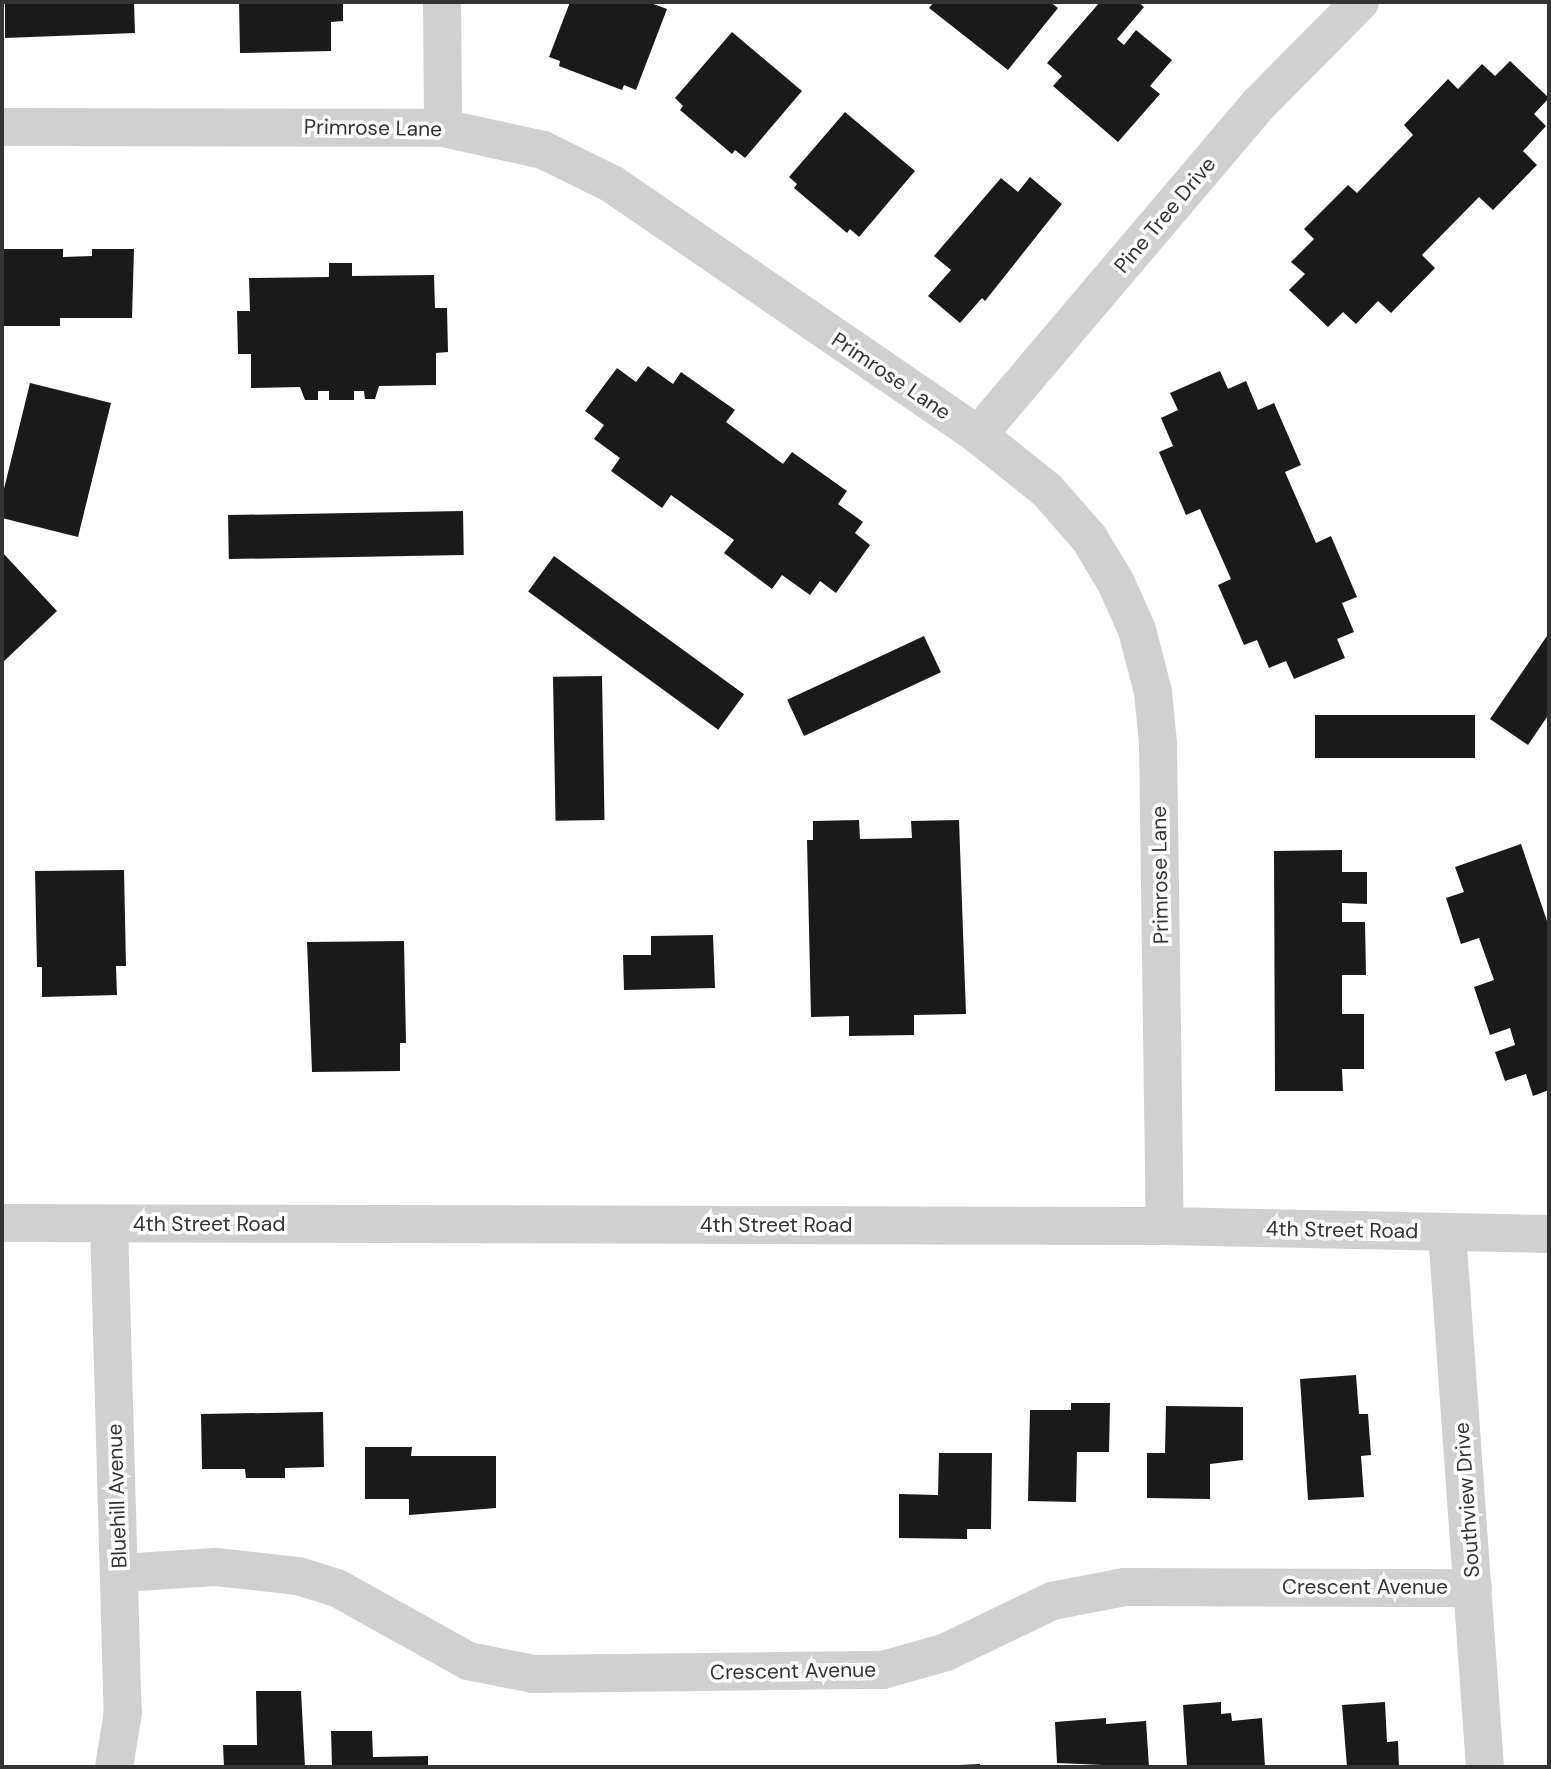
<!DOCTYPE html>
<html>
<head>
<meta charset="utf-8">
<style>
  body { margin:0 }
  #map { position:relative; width:1551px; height:1769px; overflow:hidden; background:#fff; font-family:"DM Sans",sans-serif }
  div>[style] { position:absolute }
  .building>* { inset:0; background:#1a1a1a; transform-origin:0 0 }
  .minor>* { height:38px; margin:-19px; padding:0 19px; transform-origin:19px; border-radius:19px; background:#d0d0d0 }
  span { translate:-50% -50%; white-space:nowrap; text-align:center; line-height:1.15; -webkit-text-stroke:7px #fff; paint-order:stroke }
  .street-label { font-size:21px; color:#333 }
  .frame { position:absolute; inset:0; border:4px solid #333; pointer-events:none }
</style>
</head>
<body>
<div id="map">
  <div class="building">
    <i style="clip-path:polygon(5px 2px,134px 2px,135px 33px,5px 38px)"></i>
    <i style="clip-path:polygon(239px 2px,343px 2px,343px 21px,331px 22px,331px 51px,240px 53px)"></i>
    <i style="clip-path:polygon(570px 2px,648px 2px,667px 9px,636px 90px,624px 85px,622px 90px,559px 66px,560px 61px,549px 57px)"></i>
    <i style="clip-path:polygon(934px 2px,1050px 2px,1058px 8px,1008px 70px,929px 8px)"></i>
    <i style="clip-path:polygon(1100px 2px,1138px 2px,1144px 7px,1117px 39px,1124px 45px,1136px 30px,1172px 60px,1150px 86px,1160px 94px,1118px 142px,1053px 86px,1062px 76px,1047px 63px)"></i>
    <i style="clip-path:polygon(732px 32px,802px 91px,745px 158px,735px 150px,732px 154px,680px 110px,683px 106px,675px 98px)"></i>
    <i style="clip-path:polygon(1510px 61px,1549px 98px,1534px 114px,1546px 126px,1523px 151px,1537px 165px,1493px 210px,1479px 197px,1422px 255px,1435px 268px,1391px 313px,1378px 301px,1356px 324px,1343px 312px,1328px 327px,1289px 290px,1305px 274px,1291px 262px,1314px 239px,1304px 229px,1348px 185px,1357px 193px,1413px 135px,1404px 125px,1448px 79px,1458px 89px,1482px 64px,1495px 76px)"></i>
    <i style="clip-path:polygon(845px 112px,915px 171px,859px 237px,850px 229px,847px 233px,794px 188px,797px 184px,789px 177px)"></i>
    <i style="clip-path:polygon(1030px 177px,1062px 204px,985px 301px,982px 298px,960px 323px,928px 296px,951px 270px,934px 256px,1001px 178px,1018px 192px)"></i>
    <i style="clip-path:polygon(2px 249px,63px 249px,63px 257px,92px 256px,92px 249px,134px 249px,132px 318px,60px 318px,60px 326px,2px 326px)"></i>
    <i style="clip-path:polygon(329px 263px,352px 263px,352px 276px,434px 275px,435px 308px,447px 308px,448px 352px,436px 353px,436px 385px,379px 386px,375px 399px,365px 399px,364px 391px,354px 391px,354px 400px,329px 400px,329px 391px,318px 391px,318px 400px,305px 400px,300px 387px,251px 388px,251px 354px,238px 354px,237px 311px,250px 311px,249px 278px,329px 277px)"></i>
    <i style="clip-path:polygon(648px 366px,673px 384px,681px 372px,735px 410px,726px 422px,783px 464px,792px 452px,847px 491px,838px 504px,863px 522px,855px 533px,870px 545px,836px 593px,820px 581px,810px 595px,782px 575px,772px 589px,724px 553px,734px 540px,671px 495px,662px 508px,611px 471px,620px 458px,594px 439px,604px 425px,585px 411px,617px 368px,636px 382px)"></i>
    <i style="clip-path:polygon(1220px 371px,1228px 389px,1246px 381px,1258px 410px,1274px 403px,1301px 465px,1285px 472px,1316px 543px,1331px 536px,1357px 597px,1342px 603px,1354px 632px,1337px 639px,1345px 658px,1294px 679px,1286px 661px,1269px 668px,1257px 640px,1244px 645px,1218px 585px,1231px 579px,1200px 509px,1186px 515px,1159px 452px,1173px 446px,1161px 418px,1178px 410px,1170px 393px)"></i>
    <i style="clip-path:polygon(30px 383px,111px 403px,78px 537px,2px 518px,2px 497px)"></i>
    <i style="left:463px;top:511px;width:44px;height:235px;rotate:89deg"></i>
    <i style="clip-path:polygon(2px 552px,57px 611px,2px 663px)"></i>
    <i style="left:554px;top:556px;width:235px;height:44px;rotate:36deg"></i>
    <i style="clip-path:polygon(1549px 633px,1549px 714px,1528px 745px,1490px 719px)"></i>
    <i style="left:924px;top:636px;width:40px;height:151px;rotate:65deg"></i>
    <i style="left:602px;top:676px;width:144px;height:49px;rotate:89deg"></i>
    <i style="left:1315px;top:715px;width:160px;height:43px"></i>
    <i style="clip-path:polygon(859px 820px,860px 839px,912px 838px,911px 821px,959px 820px,966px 1014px,914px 1015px,914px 1035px,849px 1036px,849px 1016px,811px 1017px,807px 840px,813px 840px,813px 821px)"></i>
    <i style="clip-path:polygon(1521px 844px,1549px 927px,1549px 1090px,1533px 1096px,1526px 1074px,1505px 1081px,1495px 1052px,1515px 1045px,1510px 1028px,1490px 1035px,1474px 987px,1494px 980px,1479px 938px,1461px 944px,1446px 898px,1464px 892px,1455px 867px)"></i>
    <i style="clip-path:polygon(1342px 850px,1342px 872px,1367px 872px,1367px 904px,1342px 903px,1342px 922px,1365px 922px,1366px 975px,1342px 975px,1342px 1014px,1364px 1014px,1364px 1069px,1342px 1069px,1343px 1091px,1275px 1091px,1274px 851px)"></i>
    <i style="clip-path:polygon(124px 870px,126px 966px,116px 966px,117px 995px,42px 997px,42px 967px,37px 967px,35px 871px)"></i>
    <i style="clip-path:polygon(713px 935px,715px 988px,624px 990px,623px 955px,651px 955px,651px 936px)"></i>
    <i style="clip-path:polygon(404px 941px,406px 1043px,400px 1043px,400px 1071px,312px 1072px,307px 942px)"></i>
    <i style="clip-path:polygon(1356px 1375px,1359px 1414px,1368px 1414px,1371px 1455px,1361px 1456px,1364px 1497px,1308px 1500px,1300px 1379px)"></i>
    <i style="clip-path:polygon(1071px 1403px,1110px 1403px,1109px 1452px,1077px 1452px,1076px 1502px,1028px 1501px,1030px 1410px,1071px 1410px)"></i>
    <i style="clip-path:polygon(1166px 1406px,1243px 1407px,1243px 1460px,1210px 1464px,1210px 1499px,1147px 1498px,1147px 1453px,1165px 1453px)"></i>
    <i style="clip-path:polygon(323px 1412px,324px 1467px,285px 1468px,285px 1478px,246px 1478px,245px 1469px,202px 1469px,201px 1414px)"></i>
    <i style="clip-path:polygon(365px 1447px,412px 1447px,411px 1456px,496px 1456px,496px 1508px,409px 1515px,409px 1499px,365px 1499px)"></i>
    <i style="clip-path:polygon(939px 1453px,992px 1453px,991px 1529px,967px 1529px,967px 1539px,899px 1538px,899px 1494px,938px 1495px)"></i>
    <i style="clip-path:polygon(256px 1691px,301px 1691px,305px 1767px,224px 1767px,223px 1745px,257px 1745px)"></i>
    <i style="clip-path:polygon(1221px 1702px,1221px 1714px,1231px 1713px,1232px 1721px,1262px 1718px,1265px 1767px,1187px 1767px,1183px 1705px)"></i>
    <i style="clip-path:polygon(1385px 1702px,1387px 1742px,1398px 1741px,1399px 1767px,1347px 1767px,1342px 1705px)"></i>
    <i style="clip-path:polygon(1106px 1718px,1106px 1724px,1146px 1721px,1149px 1767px,1057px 1763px,1055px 1722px)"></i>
    <i style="clip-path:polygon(331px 1731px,372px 1731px,373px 1757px,428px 1756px,428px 1767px,332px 1767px)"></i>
    <i style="clip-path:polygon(980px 1764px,980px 1767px,959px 1767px,959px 1765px)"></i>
  </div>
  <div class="minor">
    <i style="left:442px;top:2px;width:126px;rotate:89.5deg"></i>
    <i style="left:2px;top:127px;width:441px;rotate:0.1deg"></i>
    <i style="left:443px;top:128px;width:102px;rotate:12.4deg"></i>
    <i style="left:543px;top:150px;width:77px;rotate:26.2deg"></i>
    <i style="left:612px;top:184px;width:444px;rotate:34.4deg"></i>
    <i style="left:978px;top:435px;width:88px;rotate:38.6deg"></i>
    <i style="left:1047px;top:490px;width:64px;rotate:48.8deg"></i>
    <i style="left:1089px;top:538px;width:52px;rotate:59deg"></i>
    <i style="left:1116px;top:583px;width:51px;rotate:65.9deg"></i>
    <i style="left:1137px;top:630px;width:64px;rotate:75.5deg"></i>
    <i style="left:1153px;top:692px;width:51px;rotate:84.4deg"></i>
    <i style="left:1158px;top:743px;width:483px;rotate:89.2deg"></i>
    <i style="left:978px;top:435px;width:433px;rotate:-49.7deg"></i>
    <i style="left:1258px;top:105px;width:145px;rotate:-45.3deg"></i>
    <i style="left:2px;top:1223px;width:1163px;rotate:0.15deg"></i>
    <i style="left:1165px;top:1226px;width:384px;rotate:1.2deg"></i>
    <i style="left:109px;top:1224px;width:488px;rotate:88.4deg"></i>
    <i style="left:123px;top:1712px;width:56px;rotate:99.3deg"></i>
    <i style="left:1447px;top:1232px;width:536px;rotate:85.94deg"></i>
    <i style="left:120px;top:1573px;width:96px;rotate:-3.6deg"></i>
    <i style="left:216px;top:1567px;width:82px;rotate:6.3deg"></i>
    <i style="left:298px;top:1576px;width:41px;rotate:17.1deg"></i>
    <i style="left:337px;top:1588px;width:150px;rotate:29.1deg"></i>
    <i style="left:468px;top:1661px;width:66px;rotate:11.3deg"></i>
    <i style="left:533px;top:1674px;width:350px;rotate:-0.7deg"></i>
    <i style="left:883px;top:1670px;width:66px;rotate:-15.9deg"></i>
    <i style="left:946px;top:1652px;width:118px;rotate:-25.7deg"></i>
    <i style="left:1052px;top:1601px;width:74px;rotate:-10.9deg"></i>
    <i style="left:1125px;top:1587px;width:348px;rotate:0.2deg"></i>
  </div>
  <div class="street-label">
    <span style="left:373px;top:128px;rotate:1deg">Primrose Lane</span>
    <span style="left:1165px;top:215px;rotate:-50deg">Pine Tree Drive</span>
    <span style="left:891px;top:376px;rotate:34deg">Primrose Lane</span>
    <span style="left:1160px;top:875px;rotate:-91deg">Primrose Lane</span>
    <span style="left:209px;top:1224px">4th Street Road</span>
    <span style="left:776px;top:1225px">4th Street Road</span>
    <span style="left:1342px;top:1230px;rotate:1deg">4th Street Road</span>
    <span style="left:117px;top:1496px;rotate:-92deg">Bluehill Avenue</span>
    <span style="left:1467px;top:1500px;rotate:-94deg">Southview Drive</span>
    <span style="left:1365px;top:1587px">Crescent Avenue</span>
    <span style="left:793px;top:1671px;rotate:-1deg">Crescent Avenue</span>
  </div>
  <div class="frame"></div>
</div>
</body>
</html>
